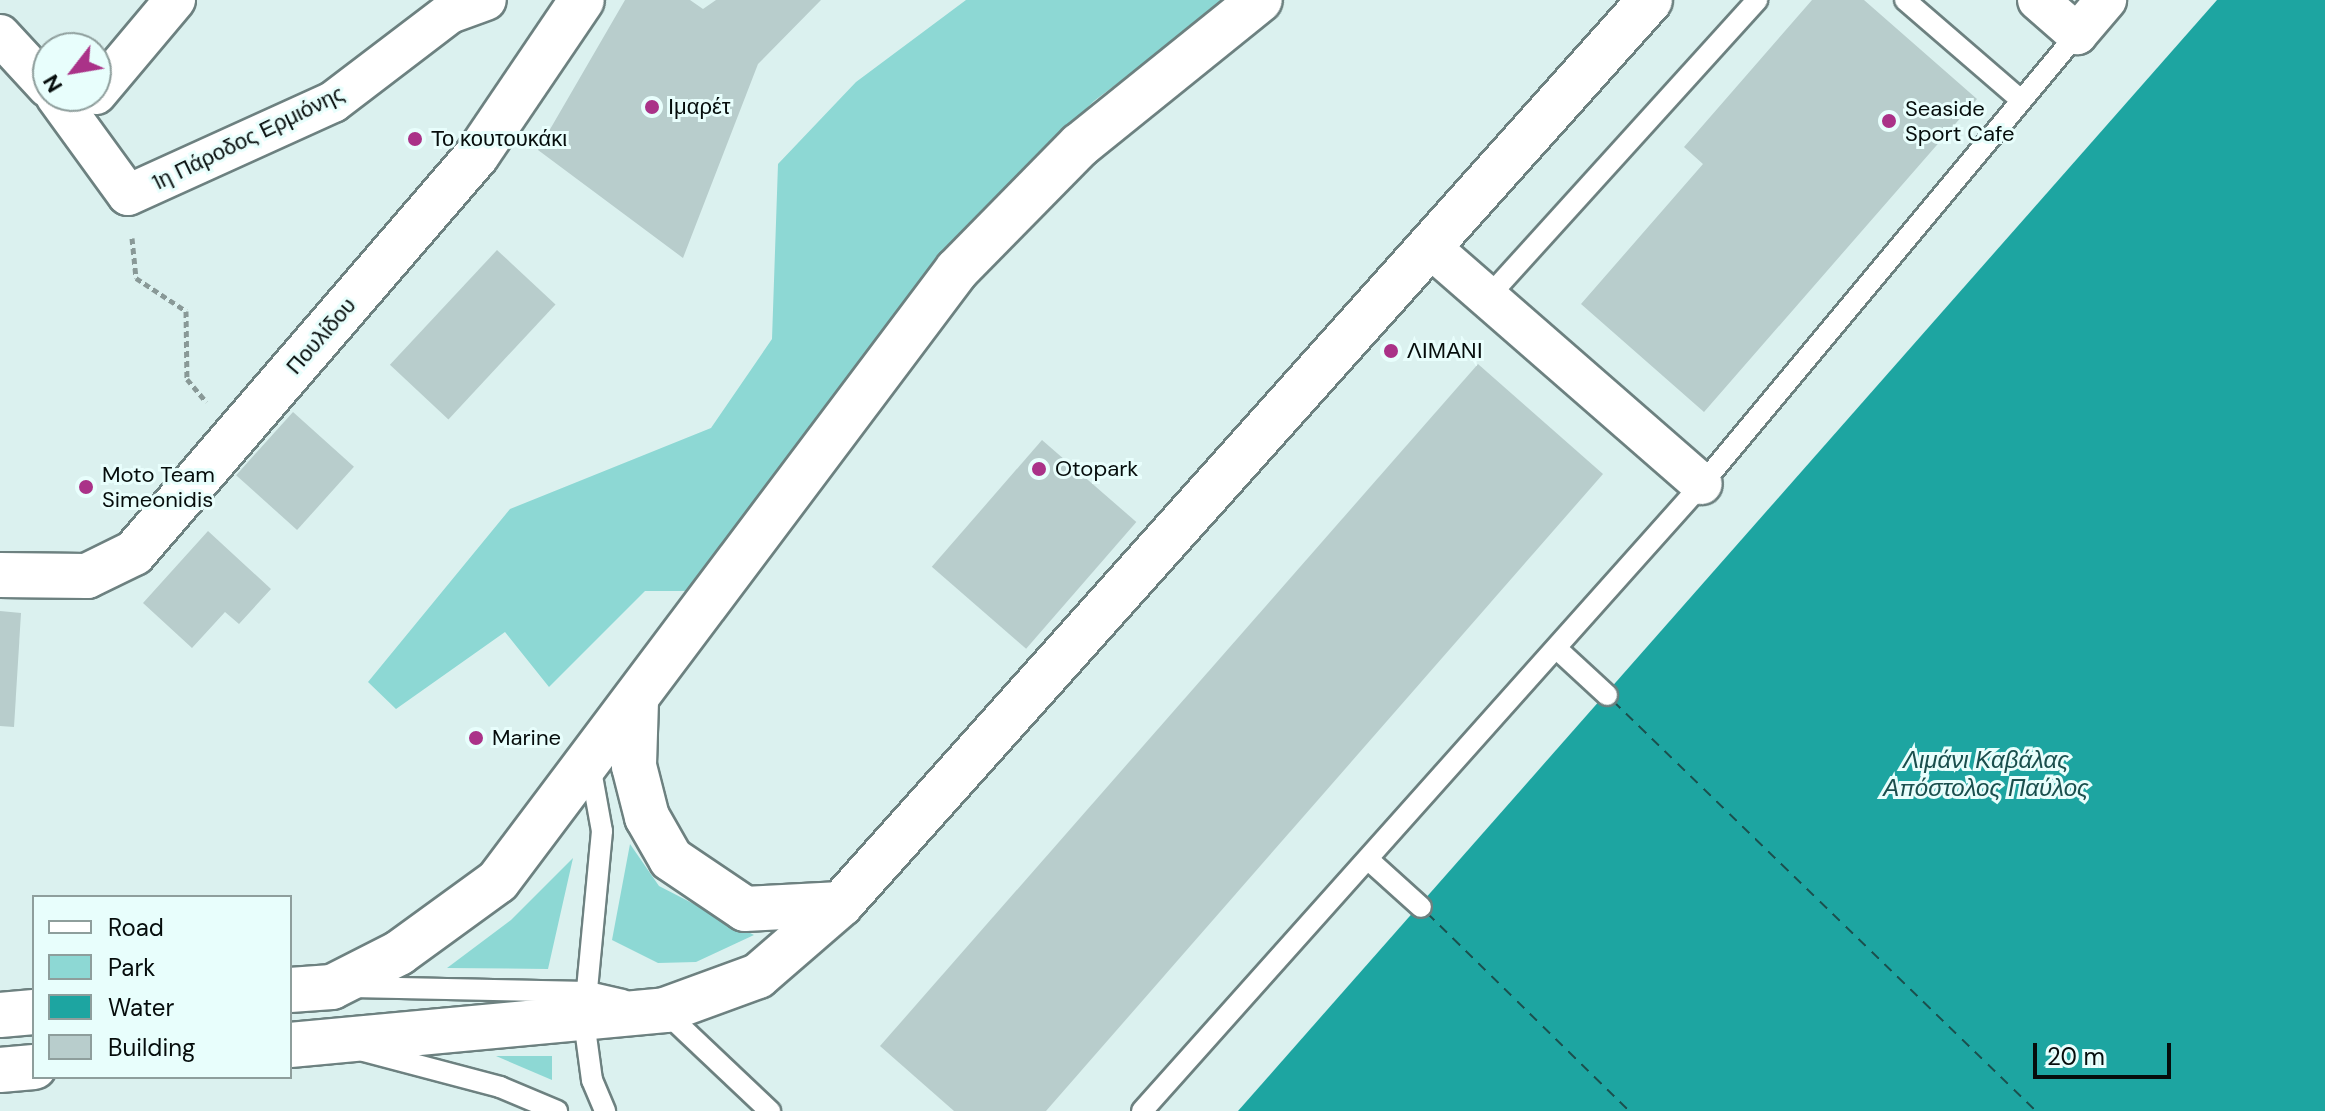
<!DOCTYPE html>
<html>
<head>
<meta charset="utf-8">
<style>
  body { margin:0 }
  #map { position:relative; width:2325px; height:1111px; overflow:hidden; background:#dbf1ef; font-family:"DM Sans",sans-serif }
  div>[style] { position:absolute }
  .green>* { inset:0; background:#8dd8d4 }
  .water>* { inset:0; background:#1da5a1 }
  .ferry>* { height:2px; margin-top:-1px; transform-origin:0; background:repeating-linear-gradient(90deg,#1a4f4d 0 10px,transparent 0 18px) }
  .building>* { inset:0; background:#b8cdcc; transform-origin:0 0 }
  .path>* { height:5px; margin-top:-2.5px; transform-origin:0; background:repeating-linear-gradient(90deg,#899997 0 6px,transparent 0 10px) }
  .roads { filter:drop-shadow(2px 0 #6d8180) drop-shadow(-2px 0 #6d8180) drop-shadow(0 2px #6d8180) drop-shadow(0 -2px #6d8180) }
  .lane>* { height:20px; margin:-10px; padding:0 10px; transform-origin:10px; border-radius:10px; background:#fff }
  .street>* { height:40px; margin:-20px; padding:0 20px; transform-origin:20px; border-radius:20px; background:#fff }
  .secondary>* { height:44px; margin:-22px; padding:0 22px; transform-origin:22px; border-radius:22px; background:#fff }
  .dots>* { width:22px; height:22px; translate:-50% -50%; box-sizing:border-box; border:4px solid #e8fefc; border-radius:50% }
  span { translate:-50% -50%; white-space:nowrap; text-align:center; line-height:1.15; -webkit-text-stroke:6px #e8fefc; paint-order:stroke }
  .poi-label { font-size:22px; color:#060d0c }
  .left { translate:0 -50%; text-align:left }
  .street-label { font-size:22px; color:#060d0c }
  .water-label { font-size:24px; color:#1a4f4d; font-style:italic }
  .legend { position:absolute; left:32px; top:895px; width:260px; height:184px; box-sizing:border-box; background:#e8fefc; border:2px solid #8e9e9c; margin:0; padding:10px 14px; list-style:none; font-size:24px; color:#060d0c }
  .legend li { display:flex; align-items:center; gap:16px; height:40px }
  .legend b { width:40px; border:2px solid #8e9e9c }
  .north { position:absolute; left:32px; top:32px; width:80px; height:80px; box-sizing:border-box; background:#e8fefc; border:2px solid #8e9e9c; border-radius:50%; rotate:239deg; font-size:22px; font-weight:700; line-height:32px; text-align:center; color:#060d0c }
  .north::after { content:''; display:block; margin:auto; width:28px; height:36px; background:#aa3288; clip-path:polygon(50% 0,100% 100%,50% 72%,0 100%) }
  .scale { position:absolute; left:2033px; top:1043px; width:138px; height:36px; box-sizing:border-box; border:4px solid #060d0c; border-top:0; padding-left:10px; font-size:24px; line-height:28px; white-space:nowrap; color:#060d0c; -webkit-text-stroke:6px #e8fefc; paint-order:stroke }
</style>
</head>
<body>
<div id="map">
  <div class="green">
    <i style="clip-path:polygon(966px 0,1228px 0,1094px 101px,941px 254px,697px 591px,645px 591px,549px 687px,505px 632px,396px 709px,368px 682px,510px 509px,711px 428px,772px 339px,778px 164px,856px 82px)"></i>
    <i style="clip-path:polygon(630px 844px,659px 886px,754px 935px,696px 962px,658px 963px,612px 940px)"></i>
    <i style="clip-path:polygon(573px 858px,548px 969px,447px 968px,511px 920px)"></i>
    <i style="clip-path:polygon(496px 1056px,552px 1056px,552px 1080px)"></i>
  </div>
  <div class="water">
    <i style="clip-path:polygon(2217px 0,2325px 0,2325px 1111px,1238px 1111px)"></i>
  </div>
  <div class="ferry">
    <i style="left:1613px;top:701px;width:589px;rotate:44.11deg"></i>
    <i style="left:1427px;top:913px;width:283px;rotate:44.4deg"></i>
  </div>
  <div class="building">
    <i style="clip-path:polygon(625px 0,690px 0,703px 9px,716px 0,821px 0,758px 64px,683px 258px,538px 150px)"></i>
    <i style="clip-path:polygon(1812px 0,1864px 0,1977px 99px,1704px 412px,1581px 304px,1703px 164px,1684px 147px)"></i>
    <i style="left:497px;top:250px;width:80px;height:157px;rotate:43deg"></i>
    <i style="clip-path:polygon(1478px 364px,1603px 474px,1046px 1111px,954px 1111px,880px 1046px)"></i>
    <i style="left:293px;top:412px;width:82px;height:85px;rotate:42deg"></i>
    <i style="left:1042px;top:440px;width:125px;height:168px;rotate:41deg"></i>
    <i style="clip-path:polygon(208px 531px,271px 589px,239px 624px,225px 612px,192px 648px,143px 603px)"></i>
    <i style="clip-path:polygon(0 611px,21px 613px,14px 727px,0 726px)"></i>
  </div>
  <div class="path">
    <i style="left:132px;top:238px;width:40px;rotate:84.3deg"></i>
    <i style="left:136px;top:278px;width:60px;rotate:33.4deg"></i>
    <i style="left:186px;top:311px;width:68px;rotate:89.2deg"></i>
    <i style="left:187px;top:379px;width:30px;rotate:50deg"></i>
  </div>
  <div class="roads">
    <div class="lane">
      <i style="left:1905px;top:0;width:153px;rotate:40.8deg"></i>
      <i style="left:1488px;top:297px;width:401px;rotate:-47.8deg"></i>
      <i style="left:1557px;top:649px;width:68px;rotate:42.6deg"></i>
      <i style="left:590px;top:765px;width:67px;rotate:79.7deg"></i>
      <i style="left:602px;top:831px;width:191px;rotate:95.4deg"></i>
      <i style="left:584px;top:1021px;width:60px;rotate:82.3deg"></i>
      <i style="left:592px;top:1080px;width:34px;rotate:67deg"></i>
      <i style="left:1371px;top:862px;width:67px;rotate:42deg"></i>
      <i style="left:352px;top:987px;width:236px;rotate:1.2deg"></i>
      <i style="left:588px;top:992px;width:36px;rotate:13deg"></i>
      <i style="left:662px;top:1009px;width:149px;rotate:43.4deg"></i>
      <i style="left:364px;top:1051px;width:141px;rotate:14.8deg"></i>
      <i style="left:500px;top:1087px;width:62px;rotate:22.8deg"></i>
      <i style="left:1142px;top:1111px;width:841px;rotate:-48.23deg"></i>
      <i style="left:1702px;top:484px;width:586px;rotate:-50.19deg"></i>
    </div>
    <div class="street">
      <i style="left:2038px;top:0;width:52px;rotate:41.1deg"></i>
      <i style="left:2077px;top:34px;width:45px;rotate:-49.5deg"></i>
      <i style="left:0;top:35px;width:71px;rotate:47.3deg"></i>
      <i style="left:96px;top:94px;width:123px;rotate:-50deg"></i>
      <i style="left:56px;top:96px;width:122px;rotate:54deg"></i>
      <i style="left:128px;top:195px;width:225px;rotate:-24.4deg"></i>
      <i style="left:333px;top:102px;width:147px;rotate:-37.3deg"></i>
      <i style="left:450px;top:13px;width:38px;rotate:-20deg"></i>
      <i style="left:1431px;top:248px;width:359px;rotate:41.1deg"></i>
    </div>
    <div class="secondary">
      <i style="left:0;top:575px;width:87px;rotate:0.7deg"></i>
      <i style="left:87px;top:576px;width:52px;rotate:-26.1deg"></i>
      <i style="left:134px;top:553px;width:525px;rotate:-49.24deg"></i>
      <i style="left:477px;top:155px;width:187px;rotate:-55.9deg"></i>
      <i style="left:636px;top:701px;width:65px;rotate:91.8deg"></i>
      <i style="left:634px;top:766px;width:53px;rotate:75.7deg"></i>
      <i style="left:647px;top:817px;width:48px;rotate:60.3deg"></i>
      <i style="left:671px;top:859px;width:89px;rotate:34deg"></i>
      <i style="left:745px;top:909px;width:96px;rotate:-3deg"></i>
      <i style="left:290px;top:990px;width:42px;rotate:-4.1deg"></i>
      <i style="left:332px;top:987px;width:75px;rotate:-26.9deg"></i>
      <i style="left:399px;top:953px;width:122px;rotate:-36deg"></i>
      <i style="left:498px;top:881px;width:764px;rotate:-53.09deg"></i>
      <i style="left:957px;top:270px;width:175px;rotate:-45.5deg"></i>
      <i style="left:1080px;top:145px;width:231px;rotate:-38.9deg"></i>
      <i style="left:0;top:1015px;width:34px;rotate:-5deg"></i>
      <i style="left:290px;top:1045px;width:377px;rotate:-5.3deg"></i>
      <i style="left:665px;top:1010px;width:99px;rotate:-20.1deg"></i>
      <i style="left:758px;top:976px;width:110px;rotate:-40.9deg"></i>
      <i style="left:841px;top:904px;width:1213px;rotate:-48.17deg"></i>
      <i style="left:0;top:1070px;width:34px;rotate:-5deg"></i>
    </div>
  </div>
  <div class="dots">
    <i style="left:652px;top:107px;background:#aa3288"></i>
    <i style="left:1889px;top:121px;background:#aa3288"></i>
    <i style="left:415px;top:139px;background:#aa3288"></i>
    <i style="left:1391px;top:351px;background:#aa3288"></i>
    <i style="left:1039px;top:469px;background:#aa3288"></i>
    <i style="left:86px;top:487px;background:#aa3288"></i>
    <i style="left:476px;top:738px;background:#aa3288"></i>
  </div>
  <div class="poi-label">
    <span class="left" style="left:668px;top:107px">Ιμαρέτ</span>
    <span class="left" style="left:1905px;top:121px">Seaside<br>Sport Cafe</span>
    <span class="left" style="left:431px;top:139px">Το κουτουκάκι</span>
    <span class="left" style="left:1407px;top:351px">ΛΙΜΑΝΙ</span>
    <span class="left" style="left:1055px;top:469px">Otopark</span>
    <span class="left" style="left:102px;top:487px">Moto Team<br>Simeonidis</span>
    <span class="left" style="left:492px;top:738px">Marine</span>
  </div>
  <div class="street-label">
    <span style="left:248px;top:138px;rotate:-26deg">1η Πάροδος Ερμιόνης</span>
    <span style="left:321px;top:336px;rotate:-49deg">Πουλίδου</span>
  </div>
  <div class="water-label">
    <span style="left:1986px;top:774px">Λιμάνι Καβάλας<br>Απόστολος Παύλος</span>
  </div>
  <ul class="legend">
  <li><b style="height:10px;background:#fff"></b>Road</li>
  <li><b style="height:22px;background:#8dd8d4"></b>Park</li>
  <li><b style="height:22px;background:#1da5a1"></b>Water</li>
  <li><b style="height:22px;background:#b8cdcc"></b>Building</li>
  </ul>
  <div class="north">N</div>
  <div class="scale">20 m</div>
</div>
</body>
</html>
